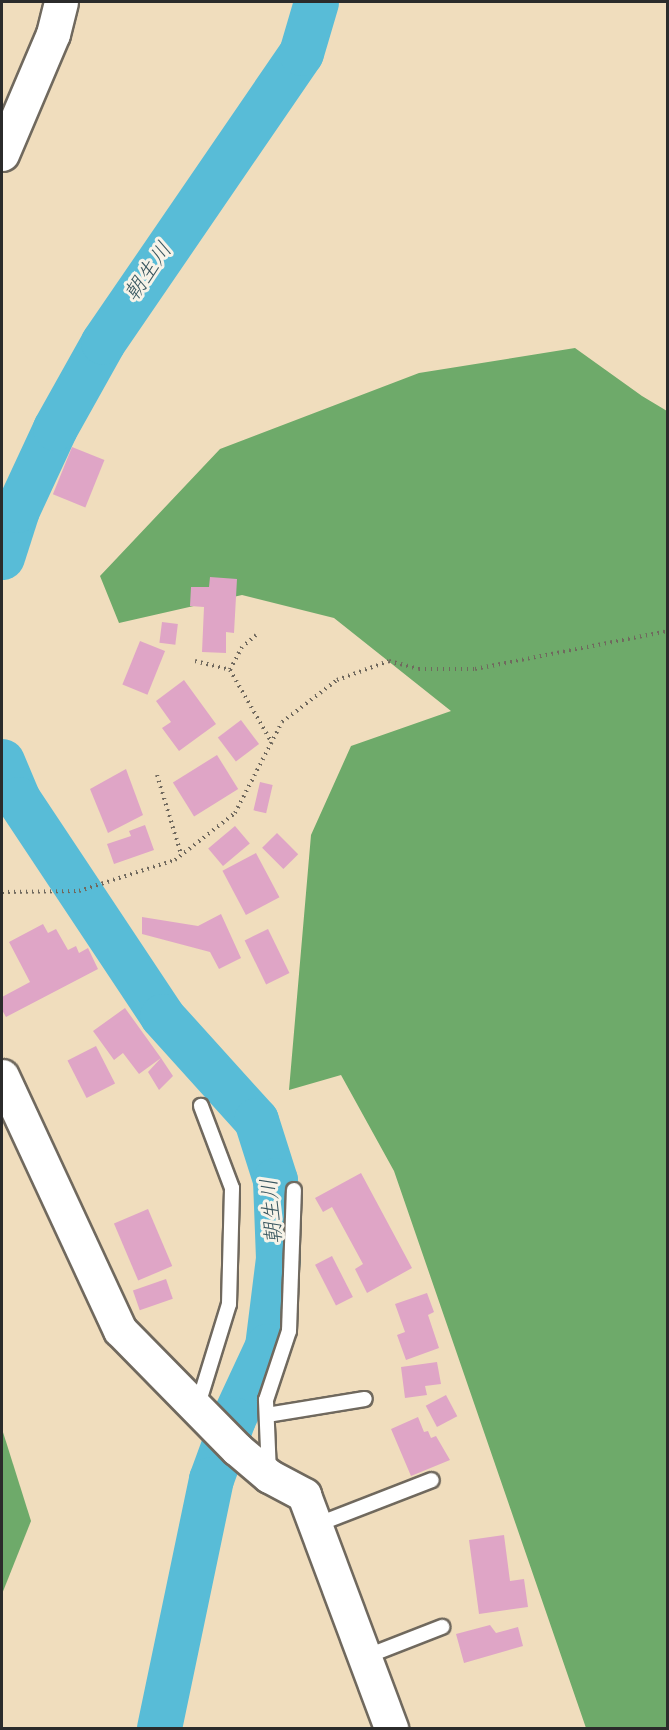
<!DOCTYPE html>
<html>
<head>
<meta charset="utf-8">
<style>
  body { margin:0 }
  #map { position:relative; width:669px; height:1730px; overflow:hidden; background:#f0ddbd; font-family:Dekko,"Klee One",sans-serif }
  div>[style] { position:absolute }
  .forest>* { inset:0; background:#6eaa6a }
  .river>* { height:45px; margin:-22.5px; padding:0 22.5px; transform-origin:22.5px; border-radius:22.5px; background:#58bcd7 }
  .building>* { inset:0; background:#dfa5c6; transform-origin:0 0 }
  .path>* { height:4px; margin-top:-2px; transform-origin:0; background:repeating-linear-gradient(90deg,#70695e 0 1.5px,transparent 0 6px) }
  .roads { filter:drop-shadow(2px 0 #70695e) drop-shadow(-2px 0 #70695e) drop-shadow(0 2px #70695e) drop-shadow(0 -2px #70695e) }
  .service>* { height:14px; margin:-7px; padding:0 7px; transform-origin:7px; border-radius:7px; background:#fff }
  .tertiary>* { height:33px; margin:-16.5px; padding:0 16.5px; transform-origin:16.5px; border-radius:16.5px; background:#fff }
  span { translate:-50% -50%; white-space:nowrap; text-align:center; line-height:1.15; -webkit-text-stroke:6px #f7f3e8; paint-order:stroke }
  .water-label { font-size:22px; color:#38565f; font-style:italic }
  .frame { position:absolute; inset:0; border:3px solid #2b2b2b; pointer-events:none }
</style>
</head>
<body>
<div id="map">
  <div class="forest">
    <i style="clip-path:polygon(575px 348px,642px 396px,667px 411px,667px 1728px,586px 1728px,394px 1171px,341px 1075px,289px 1090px,311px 835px,351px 746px,451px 711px,334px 618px,242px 595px,119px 623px,100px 576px,220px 449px,419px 373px)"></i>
    <i style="clip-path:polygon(2px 1429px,31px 1521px,2px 1594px)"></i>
  </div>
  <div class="river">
    <i style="left:2px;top:557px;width:49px;rotate:-72.3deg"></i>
    <i style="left:17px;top:510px;width:90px;rotate:-65.1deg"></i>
    <i style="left:55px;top:428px;width:98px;rotate:-60.8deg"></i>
    <i style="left:103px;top:342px;width:350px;rotate:-55.6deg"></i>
    <i style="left:301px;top:53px;width:53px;rotate:-73.6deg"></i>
    <i style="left:2px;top:761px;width:41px;rotate:67.2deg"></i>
    <i style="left:18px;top:799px;width:260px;rotate:56.4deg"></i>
    <i style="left:162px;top:1016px;width:140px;rotate:47.9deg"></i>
    <i style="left:256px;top:1120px;width:63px;rotate:72.4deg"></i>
    <i style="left:275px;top:1180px;width:78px;rotate:87.8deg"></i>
    <i style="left:278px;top:1258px;width:89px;rotate:97.1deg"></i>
    <i style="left:267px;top:1346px;width:81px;rotate:115deg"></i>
    <i style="left:233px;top:1419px;width:64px;rotate:110.1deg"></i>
    <i style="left:211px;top:1479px;width:254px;rotate:101.8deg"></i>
  </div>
  <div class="building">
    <i style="left:72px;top:447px;width:35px;height:51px;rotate:22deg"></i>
    <i style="clip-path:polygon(210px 577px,237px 579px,234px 633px,226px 632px,226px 653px,202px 652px,204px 607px,190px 606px,191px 587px,209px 587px)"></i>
    <i style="left:162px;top:622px;width:16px;height:21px;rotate:7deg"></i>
    <i style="left:140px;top:641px;width:27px;height:47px;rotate:22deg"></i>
    <i style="clip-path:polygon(184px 680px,216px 724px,179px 751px,162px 728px,171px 722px,156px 701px)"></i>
    <i style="left:241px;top:720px;width:30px;height:29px;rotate:53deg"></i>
    <i style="left:217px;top:755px;width:40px;height:52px;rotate:58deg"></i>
    <i style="clip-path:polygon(126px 769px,143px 815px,108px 833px,90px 789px)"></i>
    <i style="left:260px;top:782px;width:13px;height:29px;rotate:13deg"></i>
    <i style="clip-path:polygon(145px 825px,154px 850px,114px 864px,107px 844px,131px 836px,129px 831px)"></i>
    <i style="left:235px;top:826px;width:23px;height:35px;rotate:50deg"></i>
    <i style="left:277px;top:833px;width:30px;height:21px;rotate:45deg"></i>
    <i style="left:256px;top:853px;width:50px;height:38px;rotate:62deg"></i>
    <i style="clip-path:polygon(221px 914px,241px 958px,219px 969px,210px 952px,142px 934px,142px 917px,198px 926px)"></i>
    <i style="clip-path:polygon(43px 924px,48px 933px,56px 929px,68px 950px,76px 946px,79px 953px,88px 948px,98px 969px,6px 1017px,2px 1010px,2px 997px,30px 982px,9px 942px)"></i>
    <i style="left:268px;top:929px;width:49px;height:26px;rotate:64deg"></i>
    <i style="clip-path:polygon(125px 1008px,161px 1058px,173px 1076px,159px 1090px,148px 1072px,161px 1058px,139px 1074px,123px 1053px,114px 1060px,93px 1031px)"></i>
    <i style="left:96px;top:1046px;width:42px;height:32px;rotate:63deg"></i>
    <i style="clip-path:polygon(361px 1173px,412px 1268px,367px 1293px,355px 1269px,363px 1264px,332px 1207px,323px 1212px,315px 1198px)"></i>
    <i style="left:148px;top:1209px;width:62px;height:37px;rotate:67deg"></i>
    <i style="left:332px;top:1256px;width:46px;height:19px;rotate:63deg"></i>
    <i style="left:166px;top:1279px;width:21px;height:35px;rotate:71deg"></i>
    <i style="clip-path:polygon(427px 1293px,434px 1312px,428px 1315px,439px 1348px,406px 1360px,397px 1335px,405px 1332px,395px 1304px)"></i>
    <i style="clip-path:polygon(437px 1362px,441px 1384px,425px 1386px,427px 1395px,405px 1398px,401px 1367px)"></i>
    <i style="left:446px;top:1395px;width:24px;height:23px;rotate:62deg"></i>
    <i style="clip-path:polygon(418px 1417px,424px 1432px,428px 1431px,431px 1438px,436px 1436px,450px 1460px,411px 1476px,391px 1429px)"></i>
    <i style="clip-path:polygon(504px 1535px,510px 1581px,524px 1579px,528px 1607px,479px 1614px,469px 1540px)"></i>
    <i style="clip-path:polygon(490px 1625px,496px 1633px,518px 1627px,523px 1646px,464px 1663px,456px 1634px)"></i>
  </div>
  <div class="path">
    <i style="left:256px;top:635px;width:18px;rotate:139deg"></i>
    <i style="left:242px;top:647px;width:26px;rotate:118deg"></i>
    <i style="left:230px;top:670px;width:84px;rotate:60.1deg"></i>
    <i style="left:195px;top:661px;width:36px;rotate:14deg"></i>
    <i style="left:157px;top:775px;width:83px;rotate:73.1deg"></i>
    <i style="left:2px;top:892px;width:77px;rotate:-0.7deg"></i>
    <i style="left:79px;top:891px;width:101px;rotate:-17.9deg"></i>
    <i style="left:175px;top:860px;width:76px;rotate:-38.1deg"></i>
    <i style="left:235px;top:813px;width:102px;rotate:-62.7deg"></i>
    <i style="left:282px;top:722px;width:69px;rotate:-37.4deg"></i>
    <i style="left:337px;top:680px;width:55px;rotate:-20.1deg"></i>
    <i style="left:389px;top:661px;width:31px;rotate:15deg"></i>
    <i style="left:419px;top:669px;width:56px"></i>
    <i style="left:475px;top:669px;width:197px;rotate:-11.1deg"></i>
  </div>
  <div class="roads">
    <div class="service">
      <i style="left:197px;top:1408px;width:109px;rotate:-72.9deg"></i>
      <i style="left:229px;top:1304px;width:116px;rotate:-88.5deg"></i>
      <i style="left:232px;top:1188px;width:88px;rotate:-110.7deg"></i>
      <i style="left:267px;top:1415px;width:99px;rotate:-9.3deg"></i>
      <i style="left:269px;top:1473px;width:73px;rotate:-92.4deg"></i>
      <i style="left:266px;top:1400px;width:73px;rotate:-71.6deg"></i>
      <i style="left:289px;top:1331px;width:141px;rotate:-88deg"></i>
      <i style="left:316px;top:1525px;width:124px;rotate:-21.2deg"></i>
      <i style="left:365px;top:1657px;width:83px;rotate:-21.3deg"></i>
    </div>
    <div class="tertiary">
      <i style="left:2px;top:154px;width:130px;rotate:-67deg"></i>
      <i style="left:53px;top:34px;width:33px;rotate:-76deg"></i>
      <i style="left:2px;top:1076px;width:280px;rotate:65.1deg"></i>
      <i style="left:120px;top:1330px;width:167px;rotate:45.5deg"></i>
      <i style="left:237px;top:1449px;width:42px;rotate:40.2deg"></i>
      <i style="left:269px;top:1476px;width:40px;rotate:28deg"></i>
      <i style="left:304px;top:1495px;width:249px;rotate:69.5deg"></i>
    </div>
  </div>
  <div class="water-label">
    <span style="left:150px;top:273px;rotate:-55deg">朝生川</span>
    <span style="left:274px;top:1211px;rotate:-95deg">朝生川</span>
  </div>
  <div class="frame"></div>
</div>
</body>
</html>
